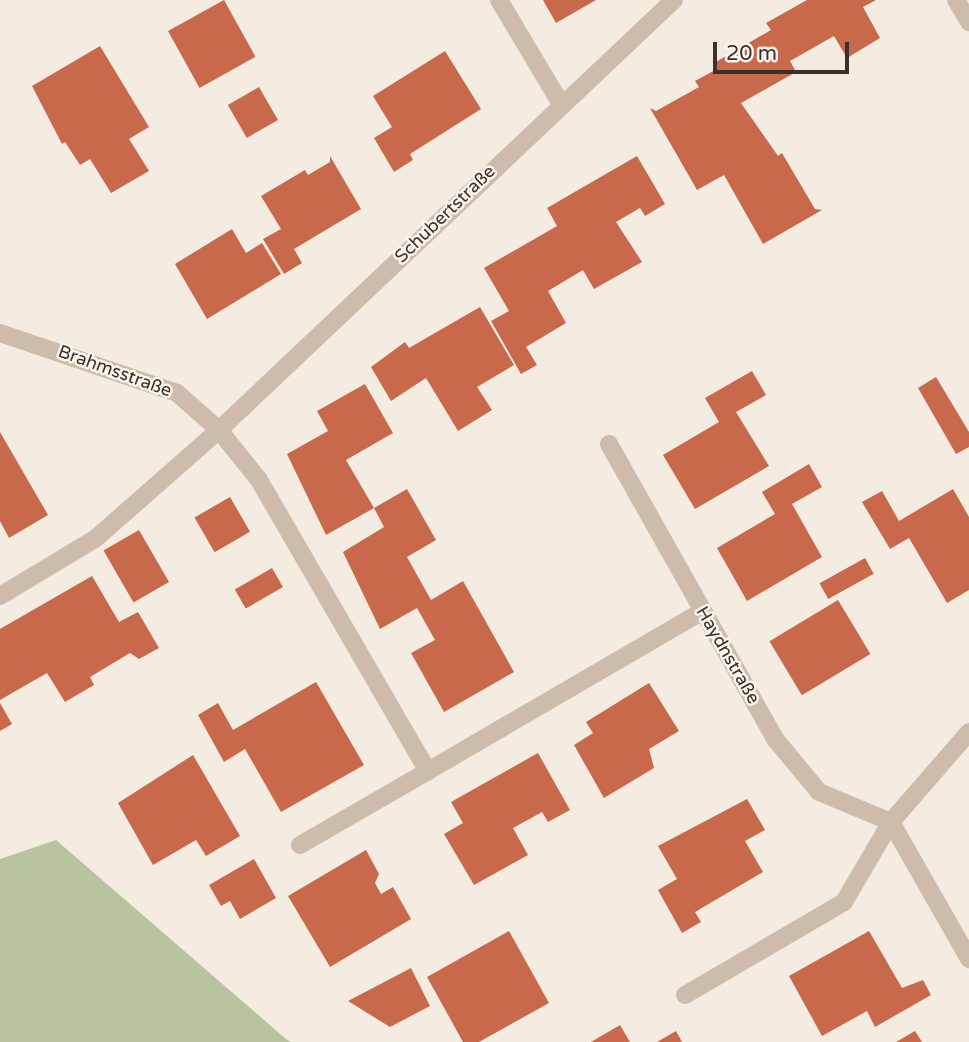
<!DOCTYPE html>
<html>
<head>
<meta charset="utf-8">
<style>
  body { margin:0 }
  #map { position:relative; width:969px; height:1042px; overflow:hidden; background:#f4ebe1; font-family:"Varela Round",sans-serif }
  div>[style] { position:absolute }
  .green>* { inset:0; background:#b8c4a0 }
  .building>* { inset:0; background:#c8694b; transform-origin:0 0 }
  .street>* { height:18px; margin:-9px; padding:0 9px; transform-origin:9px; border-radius:9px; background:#cdbbac }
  span { translate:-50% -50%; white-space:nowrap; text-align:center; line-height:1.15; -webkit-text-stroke:5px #fbf5ee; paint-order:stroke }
  .street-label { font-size:18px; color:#3b302b }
  .scale { position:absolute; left:713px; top:42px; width:136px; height:32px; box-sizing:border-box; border:4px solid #3b302b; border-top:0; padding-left:9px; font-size:21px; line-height:24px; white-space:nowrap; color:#3b302b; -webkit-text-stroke:5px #fbf5ee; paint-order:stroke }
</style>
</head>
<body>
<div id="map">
  <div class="green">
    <i style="clip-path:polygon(56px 840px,286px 1039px,291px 1042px,0 1042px,0 859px)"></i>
  </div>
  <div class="building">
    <i style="left:224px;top:0;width:65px;height:64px;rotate:61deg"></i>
    <i style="clip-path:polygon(543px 0,596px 0,556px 23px)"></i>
    <i style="clip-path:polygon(807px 0,876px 0,863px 7px,880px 38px,847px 58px,834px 36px,790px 61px,796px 72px,741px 103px,778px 156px,782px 153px,815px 209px,822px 210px,763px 244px,724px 175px,697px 190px,650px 108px,656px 111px,699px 87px,695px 81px,717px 69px,714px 63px,771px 30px,766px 23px)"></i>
    <i style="clip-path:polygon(100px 46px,149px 127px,129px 139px,149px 171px,111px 193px,90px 159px,80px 165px,65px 142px,62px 144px,32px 86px)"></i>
    <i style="clip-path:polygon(445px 51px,481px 109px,410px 154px,413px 160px,394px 172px,374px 138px,392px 127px,373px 96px)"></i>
    <i style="left:259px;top:87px;width:38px;height:36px;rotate:60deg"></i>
    <i style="clip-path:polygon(330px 156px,361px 209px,294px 249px,302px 263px,284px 274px,263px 239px,281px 229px,261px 196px,305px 170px,308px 175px,330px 162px)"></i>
    <i style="clip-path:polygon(637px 156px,665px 204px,645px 216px,640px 208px,616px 222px,642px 262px,594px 289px,583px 270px,548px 291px,566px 323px,526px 347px,537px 365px,521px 374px,491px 321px,509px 311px,484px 268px,557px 226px,547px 208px)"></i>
    <i style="clip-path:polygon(232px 229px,246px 253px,262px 243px,281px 274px,207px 319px,175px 264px)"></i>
    <i style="clip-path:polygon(480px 307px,514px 365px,477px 387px,492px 410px,458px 431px,426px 378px,391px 401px,371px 367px,405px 342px,409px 348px)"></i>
    <i style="clip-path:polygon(752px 371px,766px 395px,736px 412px,769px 466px,695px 509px,663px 455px,719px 422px,705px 398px)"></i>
    <i style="clip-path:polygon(936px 377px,969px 432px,969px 447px,956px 454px,918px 388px)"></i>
    <i style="clip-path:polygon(365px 384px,393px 433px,346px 460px,374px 508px,326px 535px,287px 454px,328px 431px,317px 411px)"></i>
    <i style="clip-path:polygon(0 432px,48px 515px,9px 538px,0 521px)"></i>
    <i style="clip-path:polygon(809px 464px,822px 487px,792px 504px,822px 557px,747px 601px,717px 548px,775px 514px,762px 492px)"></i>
    <i style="clip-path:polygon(407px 489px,436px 540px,407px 557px,431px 600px,463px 581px,514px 672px,444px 712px,411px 653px,435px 640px,417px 608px,380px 629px,343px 552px,384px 527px,374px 508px)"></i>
    <i style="clip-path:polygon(953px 489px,969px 517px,969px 590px,947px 603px,909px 538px,890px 549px,862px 502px,882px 491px,899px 521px)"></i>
    <i style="left:230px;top:497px;width:40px;height:41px;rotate:60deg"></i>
    <i style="left:139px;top:530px;width:60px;height:41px;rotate:60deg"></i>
    <i style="left:865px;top:558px;width:18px;height:52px;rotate:61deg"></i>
    <i style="left:272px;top:568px;width:22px;height:43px;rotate:60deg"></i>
    <i style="clip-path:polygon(92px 576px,119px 622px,138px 612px,159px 648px,139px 659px,130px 653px,90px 677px,94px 685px,65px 702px,47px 673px,0 700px,0 629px)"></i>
    <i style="left:838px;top:600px;width:63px;height:80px;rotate:59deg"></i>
    <i style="clip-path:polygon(316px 682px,364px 765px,281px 812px,245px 749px,224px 762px,198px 715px,218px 703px,233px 730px)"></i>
    <i style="clip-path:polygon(649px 683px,679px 731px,649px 749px,654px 768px,604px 798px,574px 745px,593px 733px,586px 722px)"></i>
    <i style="clip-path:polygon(0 703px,12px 724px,0 731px)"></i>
    <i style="clip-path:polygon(538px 753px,570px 810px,548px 822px,542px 812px,513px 828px,528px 855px,474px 885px,444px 834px,463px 823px,451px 802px)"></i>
    <i style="clip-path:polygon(193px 755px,240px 836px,206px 856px,196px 840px,153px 865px,118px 803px)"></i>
    <i style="clip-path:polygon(747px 799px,765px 830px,745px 841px,763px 872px,695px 912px,701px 922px,682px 933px,658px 890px,677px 879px,658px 846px)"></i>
    <i style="clip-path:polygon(366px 850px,379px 874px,375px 883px,381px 894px,393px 887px,411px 919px,330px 967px,288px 896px)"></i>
    <i style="clip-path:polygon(254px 859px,276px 898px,240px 919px,230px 901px,221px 906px,209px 885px)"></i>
    <i style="clip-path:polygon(509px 931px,549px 1003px,479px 1042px,463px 1042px,427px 977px)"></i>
    <i style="clip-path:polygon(869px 931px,902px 988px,923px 980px,931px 995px,875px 1027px,867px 1011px,822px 1036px,789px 976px)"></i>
    <i style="clip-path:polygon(411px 968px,430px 1006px,390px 1027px,348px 1001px)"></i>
    <i style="clip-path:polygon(620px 1025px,630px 1042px,591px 1042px)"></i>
    <i style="clip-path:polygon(676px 1031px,682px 1042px,657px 1042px)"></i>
    <i style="clip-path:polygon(915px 1031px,922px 1042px,896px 1042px)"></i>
  </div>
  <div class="street">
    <i style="left:499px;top:0;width:121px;rotate:59.2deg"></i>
    <i style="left:956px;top:0;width:26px;rotate:59deg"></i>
    <i style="left:0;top:333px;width:187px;rotate:18.7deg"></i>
    <i style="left:177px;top:393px;width:56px;rotate:41.4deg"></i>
    <i style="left:219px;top:430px;width:64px;rotate:51.3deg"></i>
    <i style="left:259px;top:480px;width:337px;rotate:59.9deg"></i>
    <i style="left:428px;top:771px;width:318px;rotate:-30.2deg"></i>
    <i style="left:609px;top:444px;width:340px;rotate:60.6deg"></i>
    <i style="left:776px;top:740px;width:67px;rotate:50.4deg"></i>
    <i style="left:819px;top:792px;width:78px;rotate:22.6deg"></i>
    <i style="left:891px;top:822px;width:119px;rotate:-49.1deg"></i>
    <i style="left:0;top:596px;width:111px;rotate:-31deg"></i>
    <i style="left:95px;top:539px;width:165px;rotate:-41.3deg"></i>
    <i style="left:219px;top:430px;width:626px;rotate:-43.38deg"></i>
    <i style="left:300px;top:845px;width:148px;rotate:-30deg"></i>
    <i style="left:685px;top:995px;width:184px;rotate:-30.3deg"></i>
    <i style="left:844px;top:902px;width:93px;rotate:-59.6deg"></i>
    <i style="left:891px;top:822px;width:158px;rotate:60.3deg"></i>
  </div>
  <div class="street-label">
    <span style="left:445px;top:214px;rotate:-44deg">Schubertstraße</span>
    <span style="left:115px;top:371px;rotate:20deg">Brahmsstraße</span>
    <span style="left:728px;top:655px;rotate:60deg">Haydnstraße</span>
  </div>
  <div class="scale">20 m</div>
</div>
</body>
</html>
